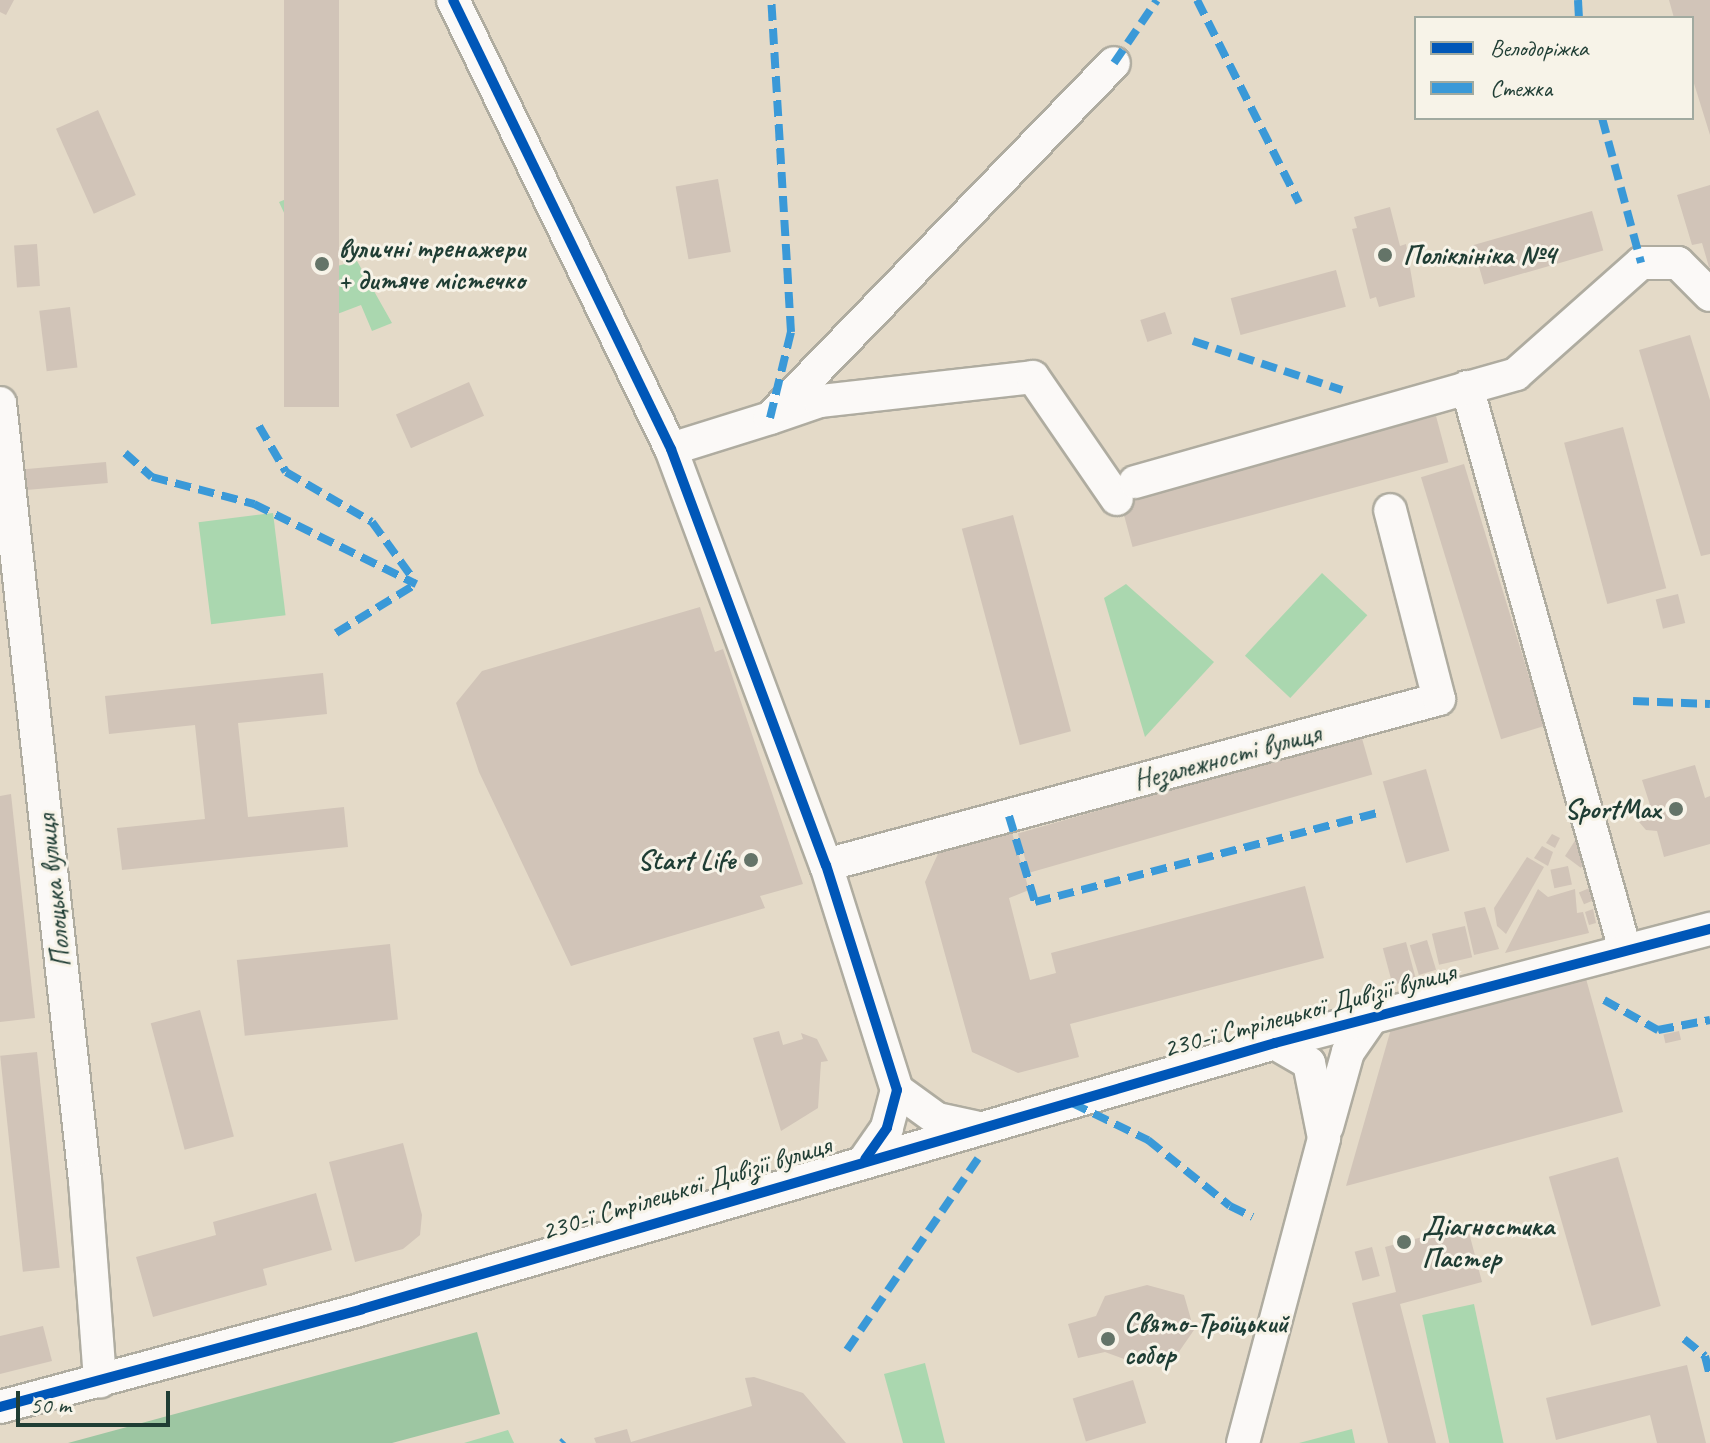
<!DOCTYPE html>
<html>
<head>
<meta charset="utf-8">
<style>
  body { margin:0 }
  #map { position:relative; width:1710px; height:1443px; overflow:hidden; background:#e4dac8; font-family:Caveat,sans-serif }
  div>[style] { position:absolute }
  .green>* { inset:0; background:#aad7af; transform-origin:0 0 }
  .forest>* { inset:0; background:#9dc6a2 }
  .building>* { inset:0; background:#d1c4b8; transform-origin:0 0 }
  .roads { filter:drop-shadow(2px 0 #afaca0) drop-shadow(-2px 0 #afaca0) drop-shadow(0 2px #afaca0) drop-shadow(0 -2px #afaca0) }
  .minor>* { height:32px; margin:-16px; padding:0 16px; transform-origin:16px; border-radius:16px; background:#fbf9f7 }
  .quiet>* { height:8px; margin-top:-4px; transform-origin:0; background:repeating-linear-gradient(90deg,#3a99d8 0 16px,transparent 0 24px) }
  .cycleway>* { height:10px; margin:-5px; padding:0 5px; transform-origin:5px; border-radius:5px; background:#0057b8 }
  .dots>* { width:22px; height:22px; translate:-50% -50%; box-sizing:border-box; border:4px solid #f7f3e8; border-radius:50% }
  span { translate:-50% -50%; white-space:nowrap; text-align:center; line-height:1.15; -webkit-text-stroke:6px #f7f3e8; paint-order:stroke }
  .poi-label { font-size:28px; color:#1f3d34; font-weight:700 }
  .left { translate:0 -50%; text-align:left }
  .right { translate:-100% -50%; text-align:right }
  .street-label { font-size:28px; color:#1f3d34 }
  .legend { position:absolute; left:1414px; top:16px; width:280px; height:104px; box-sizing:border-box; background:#f7f3e8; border:2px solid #a1aaa0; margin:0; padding:10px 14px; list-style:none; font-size:24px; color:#1f3d34 }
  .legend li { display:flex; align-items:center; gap:16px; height:40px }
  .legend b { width:40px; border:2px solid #a1aaa0 }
  .scale { position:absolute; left:16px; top:1391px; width:154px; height:36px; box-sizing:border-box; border:4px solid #1f3d34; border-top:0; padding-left:10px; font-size:24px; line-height:28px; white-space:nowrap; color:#1f3d34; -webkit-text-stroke:6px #f7f3e8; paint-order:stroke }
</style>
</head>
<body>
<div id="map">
  <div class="green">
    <i style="clip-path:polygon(306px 191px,337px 266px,357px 261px,392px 323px,372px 331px,361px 305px,332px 316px,279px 202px)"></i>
    <i style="left:273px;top:513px;width:103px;height:75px;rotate:83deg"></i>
    <i style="left:1322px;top:573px;width:62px;height:113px;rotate:43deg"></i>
    <i style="clip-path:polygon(1126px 584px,1214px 662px,1145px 737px,1104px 598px)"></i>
    <i style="left:1474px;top:1304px;width:142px;height:53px;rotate:78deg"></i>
    <i style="clip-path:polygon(925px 1363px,945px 1443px,903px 1443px,884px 1374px)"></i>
    <i style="clip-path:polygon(1352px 1429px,1355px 1443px,1299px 1443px)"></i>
    <i style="clip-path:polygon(508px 1430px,514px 1443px,464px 1443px)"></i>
  </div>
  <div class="forest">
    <i style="clip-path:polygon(477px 1332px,500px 1414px,392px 1443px,68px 1443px)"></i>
  </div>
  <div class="building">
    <i style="clip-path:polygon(0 0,14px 0,6px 15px,0 12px)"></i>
    <i style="left:284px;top:0;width:55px;height:407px"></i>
    <i style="clip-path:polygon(1669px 0,1710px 0,1710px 135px,1692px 77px,1692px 18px,1674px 18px)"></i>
    <i style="left:98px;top:110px;width:93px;height:46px;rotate:66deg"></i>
    <i style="left:718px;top:179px;width:74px;height:43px;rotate:80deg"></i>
    <i style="clip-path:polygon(1710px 185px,1710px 267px,1709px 267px,1702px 243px,1692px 245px,1677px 195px)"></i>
    <i style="clip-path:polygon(1390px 207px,1400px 246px,1406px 244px,1415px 297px,1379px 307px,1376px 297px,1370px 299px,1352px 229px,1357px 228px,1354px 217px)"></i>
    <i style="left:1592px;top:211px;width:41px;height:124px;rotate:74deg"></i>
    <i style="left:37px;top:244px;width:42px;height:23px;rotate:86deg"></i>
    <i style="left:1336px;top:270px;width:38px;height:109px;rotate:75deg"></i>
    <i style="left:70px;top:307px;width:61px;height:31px;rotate:83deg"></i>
    <i style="left:1165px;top:312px;width:23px;height:26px;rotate:72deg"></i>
    <i style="clip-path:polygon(1690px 335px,1710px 400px,1710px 554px,1701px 556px,1639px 350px)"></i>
    <i style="left:469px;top:382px;width:37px;height:80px;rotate:66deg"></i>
    <i style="left:1436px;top:416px;width:48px;height:327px;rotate:75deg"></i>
    <i style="left:1623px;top:427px;width:167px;height:61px;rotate:75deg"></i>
    <i style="left:106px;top:462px;width:21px;height:85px;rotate:85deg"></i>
    <i style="left:1464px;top:464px;width:274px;height:45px;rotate:73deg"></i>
    <i style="left:1013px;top:515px;width:224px;height:53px;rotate:75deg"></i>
    <i style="left:1678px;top:594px;width:30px;height:23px;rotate:76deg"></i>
    <i style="clip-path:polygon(700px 607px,715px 652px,723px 649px,803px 884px,760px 896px,765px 908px,571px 966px,479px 772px,456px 703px,482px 671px)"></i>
    <i style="clip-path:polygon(323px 673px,327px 714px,238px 723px,248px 817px,344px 807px,348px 847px,122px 870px,117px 828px,205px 819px,195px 725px,109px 734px,105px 696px)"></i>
    <i style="left:1361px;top:735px;width:41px;height:357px;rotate:74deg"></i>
    <i style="clip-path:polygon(1695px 765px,1705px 798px,1710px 796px,1710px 844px,1664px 857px,1657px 831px,1646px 830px,1639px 822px,1641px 811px,1650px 805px,1642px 780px)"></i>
    <i style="left:1426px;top:769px;width:85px;height:45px;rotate:74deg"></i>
    <i style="clip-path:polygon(11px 794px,35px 1018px,0 1022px,0 796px)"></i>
    <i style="clip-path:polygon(1010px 826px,1029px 890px,1009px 898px,1030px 980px,1056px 973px,1051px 953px,1305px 886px,1324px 958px,1070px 1024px,1079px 1057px,1018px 1073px,972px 1052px,925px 882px,943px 843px)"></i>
    <i style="clip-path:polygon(1552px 834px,1560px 838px,1555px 848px,1546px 843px)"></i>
    <i style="clip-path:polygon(1578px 836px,1592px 847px,1581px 868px,1565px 856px)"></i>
    <i style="clip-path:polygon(1542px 846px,1553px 852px,1548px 866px,1534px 858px)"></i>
    <i style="clip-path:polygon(1527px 857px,1544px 867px,1506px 934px,1497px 926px,1494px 908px)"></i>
    <i style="left:1568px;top:866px;width:19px;height:18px;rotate:78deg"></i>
    <i style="left:1601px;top:883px;width:13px;height:24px;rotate:67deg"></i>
    <i style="clip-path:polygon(1538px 889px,1548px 897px,1575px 889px,1577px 913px,1583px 912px,1589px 933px,1505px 953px)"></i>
    <i style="clip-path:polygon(1485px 907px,1499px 949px,1474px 955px,1464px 912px)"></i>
    <i style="clip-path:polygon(1593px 909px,1596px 923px,1589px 925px,1585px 912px)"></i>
    <i style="left:1465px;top:926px;width:32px;height:34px;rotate:77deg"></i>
    <i style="left:1427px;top:940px;width:31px;height:18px;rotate:73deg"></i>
    <i style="left:1406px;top:942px;width:38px;height:24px;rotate:75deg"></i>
    <i style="left:390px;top:944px;width:76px;height:154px;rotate:84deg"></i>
    <i style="clip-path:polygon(1585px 975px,1623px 1112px,1346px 1186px,1391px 1029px)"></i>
    <i style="left:200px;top:1010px;width:131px;height:51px;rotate:75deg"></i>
    <i style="clip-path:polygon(779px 1031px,783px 1045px,803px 1039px,801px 1033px,817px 1039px,828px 1061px,821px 1062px,818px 1108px,781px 1131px,753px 1038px)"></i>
    <i style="left:1679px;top:1031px;width:9px;height:16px;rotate:77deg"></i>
    <i style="left:37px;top:1052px;width:217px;height:37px;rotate:84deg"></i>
    <i style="clip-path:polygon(403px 1143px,422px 1215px,420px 1235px,403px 1249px,355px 1262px,329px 1162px)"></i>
    <i style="left:1618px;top:1157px;width:155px;height:72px;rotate:74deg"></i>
    <i style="clip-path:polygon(316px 1193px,332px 1250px,263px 1269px,267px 1285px,153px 1317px,136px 1257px,216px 1235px,213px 1222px)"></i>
    <i style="clip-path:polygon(1467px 1225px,1482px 1282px,1400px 1304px,1436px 1443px,1388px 1443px,1352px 1303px,1396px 1292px,1385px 1247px)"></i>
    <i style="left:1372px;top:1247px;width:30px;height:18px;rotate:75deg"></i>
    <i style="clip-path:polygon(1147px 1285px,1184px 1295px,1194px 1330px,1176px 1356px,1135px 1363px,1105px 1352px,1078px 1358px,1068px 1324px,1096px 1316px,1105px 1296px)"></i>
    <i style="clip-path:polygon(43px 1326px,52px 1361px,0 1374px,0 1336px)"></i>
    <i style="clip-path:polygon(1687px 1365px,1706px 1443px,1657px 1443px,1650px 1415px,1556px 1440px,1546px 1398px)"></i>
    <i style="clip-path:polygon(754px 1377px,803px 1393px,846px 1443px,596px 1443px,594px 1438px,627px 1429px,631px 1442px,752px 1406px,745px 1378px)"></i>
    <i style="left:1133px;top:1380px;width:45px;height:63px;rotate:73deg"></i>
  </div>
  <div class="roads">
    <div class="minor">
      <i style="left:453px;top:0;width:499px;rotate:64.1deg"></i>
      <i style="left:671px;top:449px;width:444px;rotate:69.6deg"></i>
      <i style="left:826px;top:865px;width:236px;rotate:72.5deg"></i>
      <i style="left:897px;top:1090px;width:39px;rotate:105deg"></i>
      <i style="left:887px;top:1128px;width:38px;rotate:125deg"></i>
      <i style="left:1467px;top:387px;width:585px;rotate:74.32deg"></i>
      <i style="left:0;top:403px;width:782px;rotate:83.76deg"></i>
      <i style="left:85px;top:1180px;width:202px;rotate:85.7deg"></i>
      <i style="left:773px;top:417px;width:50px;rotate:-18.8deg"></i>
      <i style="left:820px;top:401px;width:214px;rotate:-6.4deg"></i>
      <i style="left:1033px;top:377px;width:148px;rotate:55.5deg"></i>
      <i style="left:671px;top:449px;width:104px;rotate:-17.4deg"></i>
      <i style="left:770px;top:418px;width:494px;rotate:-45.9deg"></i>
      <i style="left:1135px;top:482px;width:396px;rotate:-15.8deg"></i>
      <i style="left:1516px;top:374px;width:167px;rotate:-41.6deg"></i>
      <i style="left:1641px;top:263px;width:37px"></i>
      <i style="left:1678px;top:263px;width:45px;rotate:45deg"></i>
      <i style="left:826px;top:865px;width:635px;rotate:-15.15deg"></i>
      <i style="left:1439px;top:699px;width:195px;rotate:-104.5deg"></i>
      <i style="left:897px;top:1090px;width:49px;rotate:35.9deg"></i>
      <i style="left:937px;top:1119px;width:39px;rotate:12deg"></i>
      <i style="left:1327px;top:1127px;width:78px;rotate:-74.4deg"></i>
      <i style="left:1348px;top:1052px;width:40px;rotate:-55.1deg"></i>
      <i style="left:0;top:1407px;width:375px;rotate:-15.1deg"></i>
      <i style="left:362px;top:1309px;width:951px;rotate:-16.24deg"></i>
      <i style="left:1275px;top:1043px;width:450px;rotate:-14.7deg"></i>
      <i style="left:1243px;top:1443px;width:316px;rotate:-75.1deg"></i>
      <i style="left:1324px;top:1138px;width:76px;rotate:-101.3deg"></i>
      <i style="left:1309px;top:1063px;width:39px;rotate:-150deg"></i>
    </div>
  </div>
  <div class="quiet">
    <i style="left:1197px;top:0;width:227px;rotate:63.3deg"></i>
    <i style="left:1578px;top:0;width:18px;rotate:87deg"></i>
    <i style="left:1114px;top:63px;width:76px;rotate:-55.7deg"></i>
    <i style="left:1602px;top:118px;width:150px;rotate:74.9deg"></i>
    <i style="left:1193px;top:341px;width:157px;rotate:18.2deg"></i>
    <i style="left:770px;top:418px;width:89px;rotate:-76.3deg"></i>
    <i style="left:791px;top:332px;width:333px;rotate:-93.4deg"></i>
    <i style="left:259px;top:426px;width:53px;rotate:59.6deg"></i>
    <i style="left:286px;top:472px;width:99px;rotate:30.2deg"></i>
    <i style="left:372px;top:522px;width:72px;rotate:54.1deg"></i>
    <i style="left:125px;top:453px;width:36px;rotate:42deg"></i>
    <i style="left:152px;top:477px;width:106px;rotate:14.8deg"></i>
    <i style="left:254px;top:504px;width:181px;rotate:26.3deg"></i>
    <i style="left:336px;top:633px;width:94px;rotate:-31.5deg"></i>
    <i style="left:1633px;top:701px;width:77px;rotate:2.2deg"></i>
    <i style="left:1009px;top:816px;width:90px;rotate:73.2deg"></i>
    <i style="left:1035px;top:902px;width:353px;rotate:-14.6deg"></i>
    <i style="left:1604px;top:1000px;width:62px;rotate:29.1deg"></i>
    <i style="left:1658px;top:1030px;width:53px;rotate:-10.9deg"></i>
    <i style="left:1072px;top:1103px;width:85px;rotate:26deg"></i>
    <i style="left:1148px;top:1140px;width:105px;rotate:38.8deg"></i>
    <i style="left:1230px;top:1206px;width:25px;rotate:26deg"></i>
    <i style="left:1684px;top:1339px;width:27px;rotate:39deg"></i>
    <i style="left:1705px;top:1356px;width:21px;rotate:76deg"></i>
    <i style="left:847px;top:1350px;width:235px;rotate:-55.6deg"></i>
    <i style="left:562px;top:1443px;width:3px;rotate:-45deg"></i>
  </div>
  <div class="cycleway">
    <i style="left:453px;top:0;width:499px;rotate:64.1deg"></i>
    <i style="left:671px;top:449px;width:444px;rotate:69.6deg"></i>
    <i style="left:826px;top:865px;width:236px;rotate:72.5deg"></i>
    <i style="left:897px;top:1090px;width:39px;rotate:105deg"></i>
    <i style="left:887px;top:1128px;width:38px;rotate:125deg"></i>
    <i style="left:0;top:1407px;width:375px;rotate:-15.1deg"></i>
    <i style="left:362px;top:1309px;width:951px;rotate:-16.24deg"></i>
    <i style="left:1275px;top:1043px;width:450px;rotate:-14.7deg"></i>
  </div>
  <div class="dots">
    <i style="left:1385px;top:255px;background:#647468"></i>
    <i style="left:322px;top:264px;background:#647468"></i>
    <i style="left:1676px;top:809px;background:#647468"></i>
    <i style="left:751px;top:860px;background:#647468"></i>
    <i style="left:1404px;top:1242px;background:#647468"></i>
    <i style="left:1108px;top:1339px;background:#647468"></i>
  </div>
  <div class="poi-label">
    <span class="left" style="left:338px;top:264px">вуличні тренажери<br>+ дитяче містечко</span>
    <span class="left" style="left:1403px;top:255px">Поліклініка №4</span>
    <span class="right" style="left:1660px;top:809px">SportMax</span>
    <span class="right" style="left:735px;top:860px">Start Life</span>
    <span class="left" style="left:1422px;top:1242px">Діагностика<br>Пастер</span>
    <span class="left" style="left:1124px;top:1339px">Свято-Троїцький<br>собор</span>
  </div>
  <div class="street-label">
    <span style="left:1227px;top:757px;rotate:-15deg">Незалежності вулиця</span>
    <span style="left:54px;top:891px;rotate:-96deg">Полоцька вулиця</span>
    <span style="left:1309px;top:1010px;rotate:-15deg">230-ї Стрілецької Дивізії вулиця</span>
    <span style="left:686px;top:1188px;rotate:-17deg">230-ї Стрілецької Дивізії вулиця</span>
  </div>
  <ul class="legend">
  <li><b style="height:10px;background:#0057b8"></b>Велодоріжка</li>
  <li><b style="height:10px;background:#3a99d8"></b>Стежка</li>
  </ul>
  <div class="scale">50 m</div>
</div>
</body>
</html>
